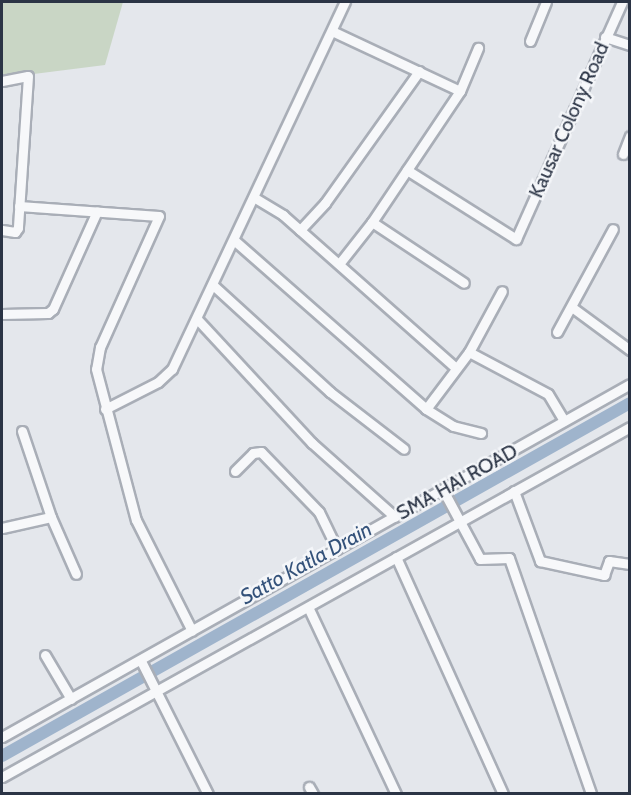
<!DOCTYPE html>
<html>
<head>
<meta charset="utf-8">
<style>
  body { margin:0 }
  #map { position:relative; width:631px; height:795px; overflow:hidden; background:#e4e7ec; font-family:Cabin,sans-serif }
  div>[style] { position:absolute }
  .green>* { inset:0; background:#c9d6c5 }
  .canal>* { height:12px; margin:-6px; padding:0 6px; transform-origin:6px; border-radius:6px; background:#9fb4cc }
  .roads { filter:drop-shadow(2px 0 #a9aeb7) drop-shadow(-2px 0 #a9aeb7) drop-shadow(0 2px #a9aeb7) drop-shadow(0 -2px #a9aeb7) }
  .street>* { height:9px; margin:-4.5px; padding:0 4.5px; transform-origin:4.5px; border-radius:4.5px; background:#f7f8fa }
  span { translate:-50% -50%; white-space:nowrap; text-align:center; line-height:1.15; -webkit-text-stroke:5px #f4f6f9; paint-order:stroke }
  .street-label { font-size:20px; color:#2b3445 }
  .water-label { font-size:21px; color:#34527a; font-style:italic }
  .frame { position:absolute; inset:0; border:3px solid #2b3445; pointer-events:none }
</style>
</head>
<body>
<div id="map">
  <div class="green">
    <i style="clip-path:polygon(3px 2px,123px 2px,105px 65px,2px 78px)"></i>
  </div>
  <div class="canal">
    <i style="left:2px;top:756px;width:720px;rotate:-29.34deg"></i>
  </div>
  <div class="roads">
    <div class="street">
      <i style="left:332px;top:31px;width:141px;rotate:25.1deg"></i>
      <i style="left:605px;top:37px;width:26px;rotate:18deg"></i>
      <i style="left:530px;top:41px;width:42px;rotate:-67.7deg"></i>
      <i style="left:2px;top:81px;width:26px;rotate:-11deg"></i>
      <i style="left:28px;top:76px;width:152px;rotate:93.8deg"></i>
      <i style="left:18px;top:228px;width:5px;rotate:127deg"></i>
      <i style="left:15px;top:232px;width:13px;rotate:-171deg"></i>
      <i style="left:623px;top:154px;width:19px;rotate:-69deg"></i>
      <i style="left:407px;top:170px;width:129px;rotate:32.3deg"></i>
      <i style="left:516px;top:239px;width:260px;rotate:-65.9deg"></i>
      <i style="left:255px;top:198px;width:33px;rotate:31deg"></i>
      <i style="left:283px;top:215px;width:231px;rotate:41.5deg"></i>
      <i style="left:19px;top:206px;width:140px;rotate:4.1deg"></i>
      <i style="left:159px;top:216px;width:144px;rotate:114.2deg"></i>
      <i style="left:100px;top:347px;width:22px;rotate:100deg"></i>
      <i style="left:96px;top:369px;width:156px;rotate:75.2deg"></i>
      <i style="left:136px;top:520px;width:124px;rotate:63.2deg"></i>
      <i style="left:372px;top:222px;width:110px;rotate:33.5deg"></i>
      <i style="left:300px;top:230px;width:37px;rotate:-47deg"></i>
      <i style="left:325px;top:203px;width:162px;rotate:-54.5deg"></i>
      <i style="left:235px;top:241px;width:254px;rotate:41.3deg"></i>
      <i style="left:426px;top:409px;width:32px;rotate:32deg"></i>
      <i style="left:453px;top:426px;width:29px;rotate:14deg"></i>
      <i style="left:339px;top:264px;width:53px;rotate:-51.8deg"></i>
      <i style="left:372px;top:222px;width:158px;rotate:-56.1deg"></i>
      <i style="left:460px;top:91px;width:47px;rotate:-67.3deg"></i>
      <i style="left:214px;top:286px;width:157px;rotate:42.4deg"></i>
      <i style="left:330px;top:392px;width:93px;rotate:37.6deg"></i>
      <i style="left:573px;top:308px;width:71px;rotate:36.4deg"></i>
      <i style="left:2px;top:314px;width:46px;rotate:-1.2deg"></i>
      <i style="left:48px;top:313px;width:6px;rotate:-39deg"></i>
      <i style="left:53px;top:309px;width:107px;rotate:-65.8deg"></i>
      <i style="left:198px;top:320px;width:168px;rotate:47.2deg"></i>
      <i style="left:312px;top:443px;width:111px;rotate:41.7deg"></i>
      <i style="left:557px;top:332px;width:117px;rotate:-61.5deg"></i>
      <i style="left:469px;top:352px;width:89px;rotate:28deg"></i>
      <i style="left:548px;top:394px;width:31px;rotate:59deg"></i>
      <i style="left:105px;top:409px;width:59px;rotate:-27deg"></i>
      <i style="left:158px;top:382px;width:19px;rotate:-43deg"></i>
      <i style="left:172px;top:369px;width:406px;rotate:-64.8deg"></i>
      <i style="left:426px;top:409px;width:71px;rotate:-53deg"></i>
      <i style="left:469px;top:352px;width:69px;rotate:-61.6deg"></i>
      <i style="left:22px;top:431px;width:91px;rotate:71.4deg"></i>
      <i style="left:51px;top:517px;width:62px;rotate:66.3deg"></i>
      <i style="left:235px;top:471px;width:25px;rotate:-45deg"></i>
      <i style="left:253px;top:453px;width:8px;rotate:-7deg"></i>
      <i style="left:261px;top:452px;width:83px;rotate:46deg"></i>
      <i style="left:319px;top:512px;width:41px;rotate:64.1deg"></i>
      <i style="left:443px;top:490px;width:78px;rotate:61.8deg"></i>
      <i style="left:480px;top:559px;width:29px;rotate:-2deg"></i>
      <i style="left:509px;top:558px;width:250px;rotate:70.8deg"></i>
      <i style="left:514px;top:491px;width:75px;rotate:69.6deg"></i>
      <i style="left:540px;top:561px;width:66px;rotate:12.3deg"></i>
      <i style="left:604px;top:575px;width:15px;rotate:-70deg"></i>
      <i style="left:609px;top:561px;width:21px;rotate:8deg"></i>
      <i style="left:2px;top:528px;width:50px;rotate:-12.7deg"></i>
      <i style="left:396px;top:557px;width:260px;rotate:65.7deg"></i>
      <i style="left:308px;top:607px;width:207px;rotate:64.8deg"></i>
      <i style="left:45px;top:655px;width:51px;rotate:59.4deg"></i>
      <i style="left:141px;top:661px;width:149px;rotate:63.3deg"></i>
      <i style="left:2px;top:737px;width:720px;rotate:-29.34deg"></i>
      <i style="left:2px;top:777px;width:719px;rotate:-29.13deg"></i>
      <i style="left:309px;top:787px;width:8px;rotate:60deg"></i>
    </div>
  </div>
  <div class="street-label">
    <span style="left:569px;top:120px;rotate:-66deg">Kausar Colony Road</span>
    <span style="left:457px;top:482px;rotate:-29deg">SMA HAI ROAD</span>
  </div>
  <div class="water-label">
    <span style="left:306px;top:563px;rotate:-29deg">Satto Katla Drain</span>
  </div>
  <div class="frame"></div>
</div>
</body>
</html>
